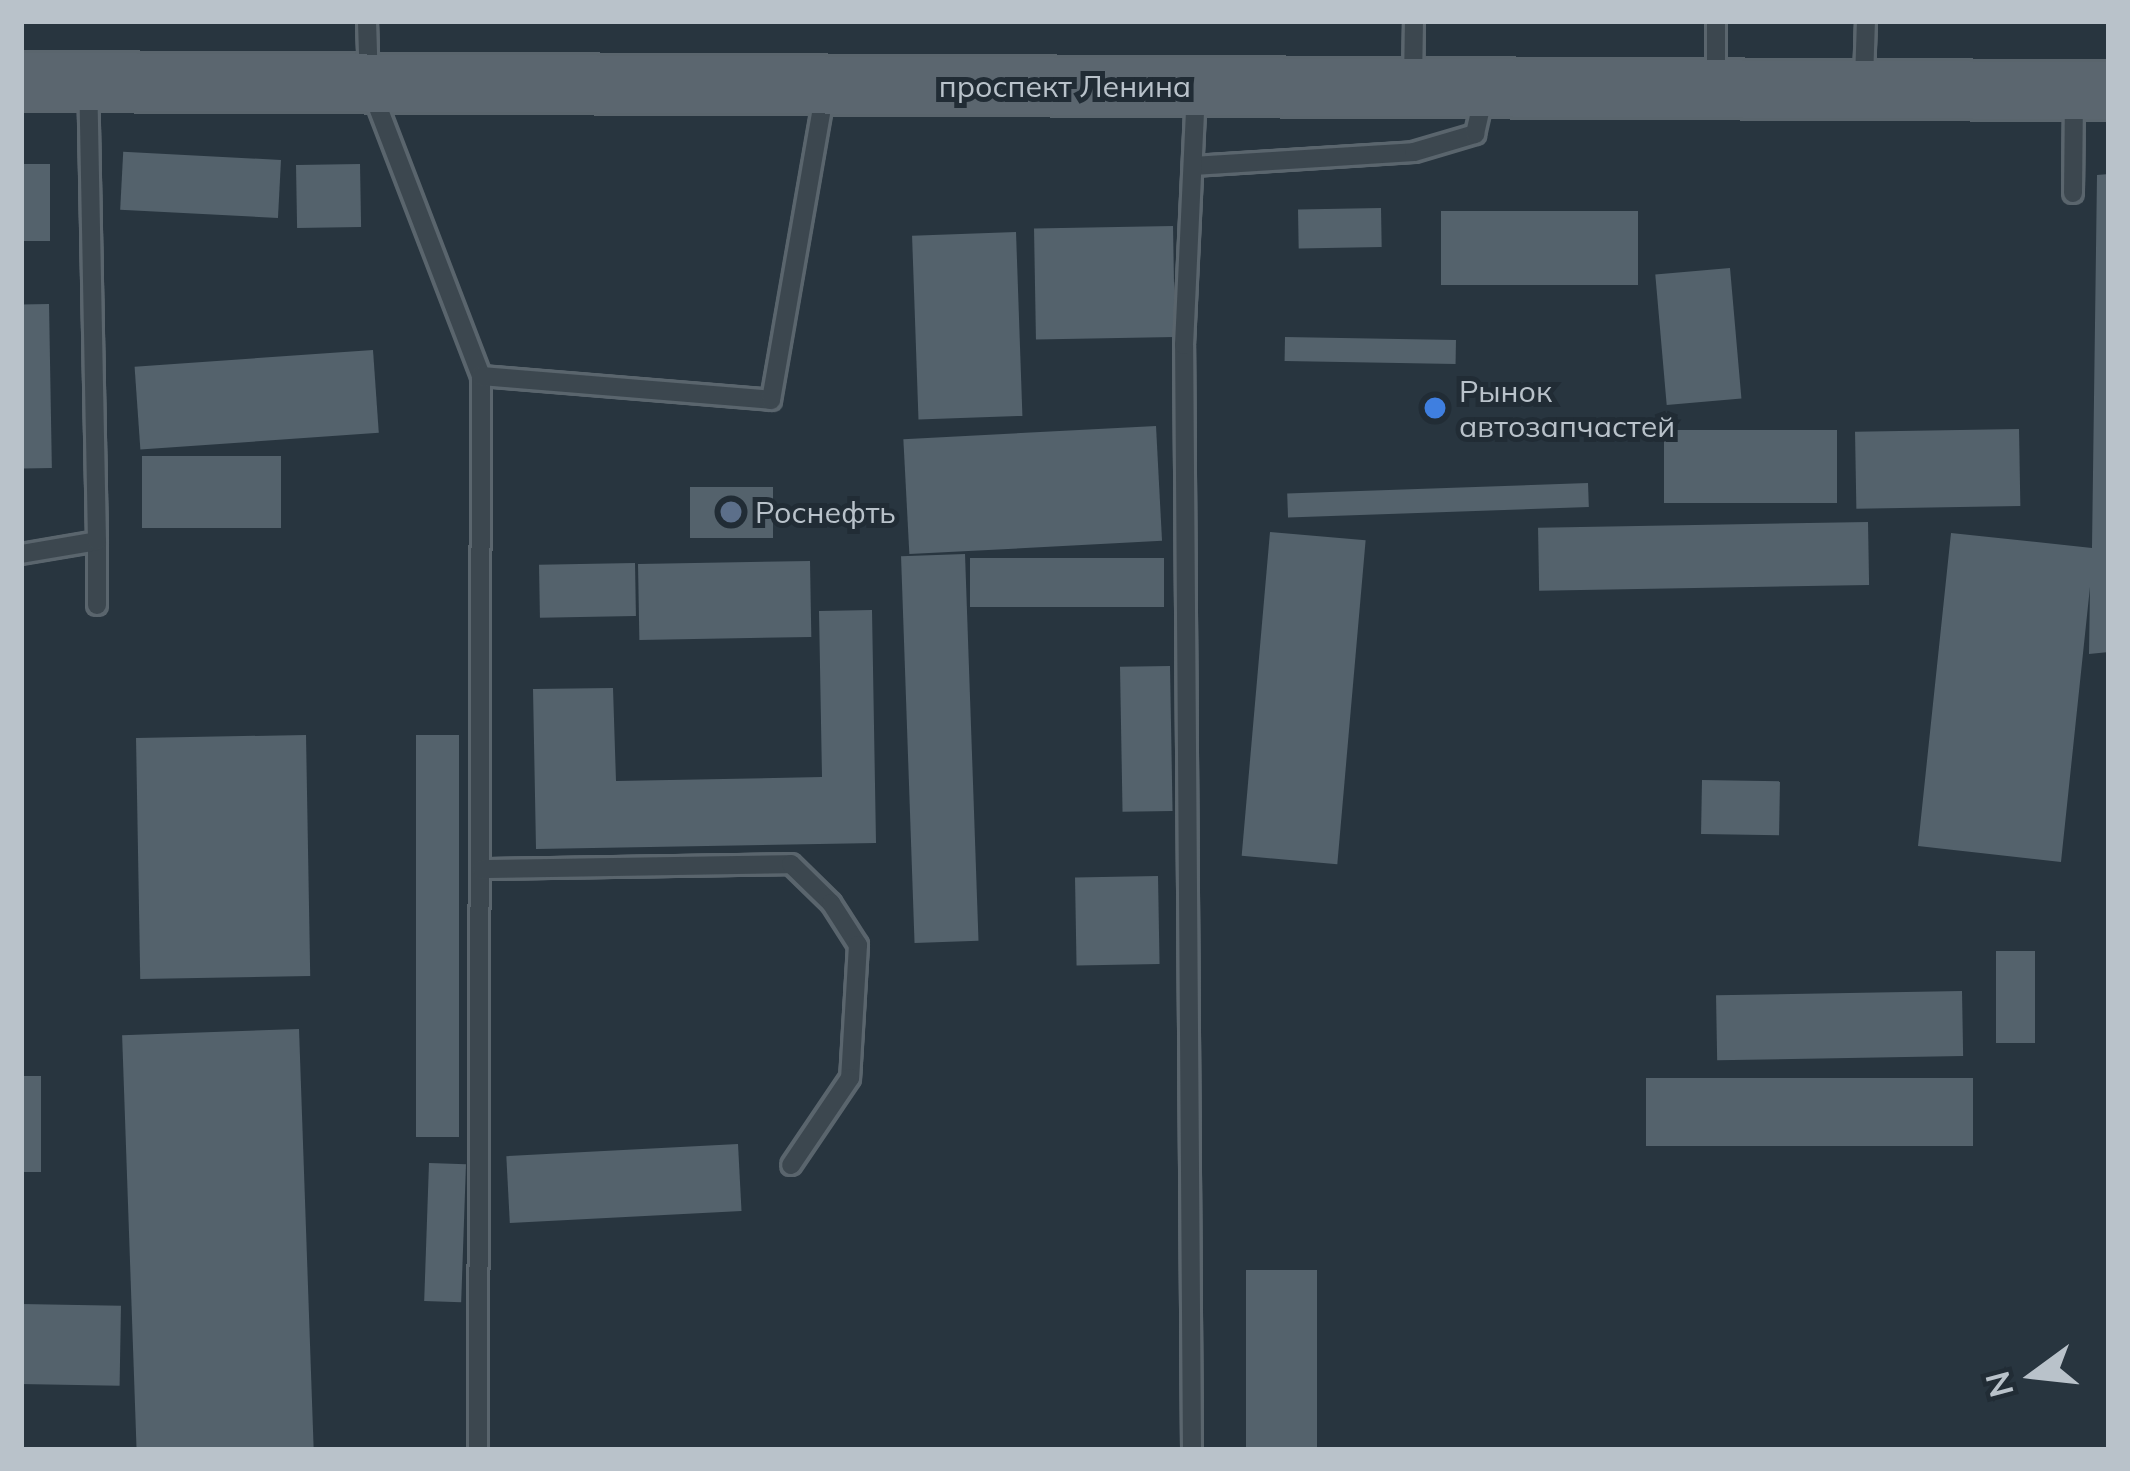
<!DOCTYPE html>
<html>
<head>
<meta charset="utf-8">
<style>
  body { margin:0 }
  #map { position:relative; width:2130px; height:1471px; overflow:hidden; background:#28353f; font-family:Mulish,sans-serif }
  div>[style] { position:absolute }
  .building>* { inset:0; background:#54626c; transform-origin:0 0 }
  .roads { filter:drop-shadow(3px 0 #5a656d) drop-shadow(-3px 0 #5a656d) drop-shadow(0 3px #5a656d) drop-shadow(0 -3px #5a656d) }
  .lane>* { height:18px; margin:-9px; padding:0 9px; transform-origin:9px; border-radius:9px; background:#3c474f }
  .primary>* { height:57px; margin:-28.5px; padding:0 28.5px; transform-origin:28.5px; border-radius:28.5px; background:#5b666f }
  .dots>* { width:33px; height:33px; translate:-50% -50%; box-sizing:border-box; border:6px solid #212c35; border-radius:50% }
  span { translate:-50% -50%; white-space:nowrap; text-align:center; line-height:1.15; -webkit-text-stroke:10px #212c35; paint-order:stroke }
  .street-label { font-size:30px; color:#b9c2ca }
  .poi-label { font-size:30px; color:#b9c2ca }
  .left { translate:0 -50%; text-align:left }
  .frame { position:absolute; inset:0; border:24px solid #b9c2ca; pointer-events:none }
  .north { position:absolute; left:1974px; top:1315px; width:120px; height:120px; -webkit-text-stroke:9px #212c35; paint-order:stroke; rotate:255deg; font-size:33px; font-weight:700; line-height:48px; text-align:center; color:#b9c2ca }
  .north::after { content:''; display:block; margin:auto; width:42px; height:54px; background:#b9c2ca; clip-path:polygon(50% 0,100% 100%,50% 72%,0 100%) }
</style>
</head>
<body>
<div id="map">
  <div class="building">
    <i style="left:281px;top:160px;width:58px;height:158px;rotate:93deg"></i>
    <i style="left:21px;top:164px;width:29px;height:77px"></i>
    <i style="left:360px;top:164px;width:63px;height:64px;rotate:89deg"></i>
    <i style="clip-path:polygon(2109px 174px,2109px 652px,2089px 654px,2090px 587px,2061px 862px,1918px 846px,1951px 533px,2092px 548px,2097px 175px)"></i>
    <i style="left:1381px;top:208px;width:39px;height:83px;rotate:89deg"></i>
    <i style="left:1441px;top:211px;width:197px;height:74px"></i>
    <i style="left:1173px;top:226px;width:111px;height:139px;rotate:89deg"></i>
    <i style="left:1016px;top:232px;width:184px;height:104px;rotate:88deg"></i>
    <i style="left:1730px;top:268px;width:131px;height:75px;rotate:85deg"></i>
    <i style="left:49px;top:304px;width:164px;height:28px;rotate:89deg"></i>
    <i style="left:1285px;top:337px;width:171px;height:24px;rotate:1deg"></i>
    <i style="left:373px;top:350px;width:83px;height:239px;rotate:86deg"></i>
    <i style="left:1156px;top:426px;width:115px;height:253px;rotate:87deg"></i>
    <i style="left:2019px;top:429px;width:77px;height:164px;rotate:89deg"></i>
    <i style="left:1837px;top:430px;width:73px;height:173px;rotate:90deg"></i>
    <i style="left:142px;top:456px;width:139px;height:72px"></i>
    <i style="left:1588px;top:483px;width:24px;height:301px;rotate:88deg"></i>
    <i style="left:690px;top:487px;width:83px;height:51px"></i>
    <i style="left:1868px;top:522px;width:63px;height:330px;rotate:89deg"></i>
    <i style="left:1270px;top:532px;width:96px;height:325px;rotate:5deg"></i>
    <i style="left:965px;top:554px;width:387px;height:64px;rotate:88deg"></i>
    <i style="left:1164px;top:558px;width:49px;height:194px;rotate:90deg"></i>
    <i style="left:810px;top:561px;width:76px;height:172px;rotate:89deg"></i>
    <i style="left:635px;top:563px;width:53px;height:96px;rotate:89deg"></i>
    <i style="clip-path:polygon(872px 610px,876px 843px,536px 849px,533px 689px,613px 688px,616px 781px,822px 777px,819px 611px)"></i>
    <i style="left:1170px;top:666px;width:145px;height:50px;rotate:89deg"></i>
    <i style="left:306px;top:735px;width:241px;height:170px;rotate:89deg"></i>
    <i style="left:416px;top:735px;width:43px;height:402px"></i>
    <i style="left:1702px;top:780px;width:78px;height:54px;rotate:1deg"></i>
    <i style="left:1158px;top:876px;width:88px;height:83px;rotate:89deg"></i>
    <i style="left:1996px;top:951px;width:39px;height:92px"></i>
    <i style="left:1962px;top:991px;width:65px;height:246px;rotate:89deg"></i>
    <i style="left:299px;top:1029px;width:421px;height:177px;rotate:88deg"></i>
    <i style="left:21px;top:1076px;width:20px;height:96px"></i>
    <i style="left:1646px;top:1078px;width:327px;height:68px"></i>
    <i style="left:738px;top:1144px;width:67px;height:232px;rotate:87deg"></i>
    <i style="left:429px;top:1163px;width:37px;height:138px;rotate:2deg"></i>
    <i style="left:1317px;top:1270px;width:180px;height:71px;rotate:90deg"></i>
    <i style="left:21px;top:1304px;width:100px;height:80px;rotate:1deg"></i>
  </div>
  <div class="roads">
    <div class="lane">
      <i style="left:367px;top:21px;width:63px;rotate:88.2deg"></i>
      <i style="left:369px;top:84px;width:313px;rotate:69deg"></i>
      <i style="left:481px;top:376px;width:1074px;rotate:90.16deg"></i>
      <i style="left:1716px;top:79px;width:58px;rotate:-90deg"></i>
      <i style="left:1864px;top:80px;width:59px;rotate:-88.1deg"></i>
      <i style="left:1413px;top:83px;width:62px;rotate:-89.1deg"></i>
      <i style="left:1193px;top:166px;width:221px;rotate:-3.6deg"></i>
      <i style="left:1414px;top:152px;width:64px;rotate:-16.4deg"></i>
      <i style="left:1475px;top:134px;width:41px;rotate:-77.3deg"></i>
      <i style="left:2073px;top:193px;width:97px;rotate:-89.4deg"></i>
      <i style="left:481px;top:376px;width:291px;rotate:4.7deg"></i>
      <i style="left:771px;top:400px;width:316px;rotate:-80.1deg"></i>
      <i style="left:97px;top:541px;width:64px;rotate:90deg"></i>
      <i style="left:21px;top:554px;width:77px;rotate:-9.7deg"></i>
      <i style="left:97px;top:541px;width:455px;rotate:-91.1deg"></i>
      <i style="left:482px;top:869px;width:309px;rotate:-0.9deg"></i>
      <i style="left:791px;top:864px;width:56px;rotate:44.3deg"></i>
      <i style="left:831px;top:903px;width:50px;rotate:57.3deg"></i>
      <i style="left:858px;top:945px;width:133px;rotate:93.4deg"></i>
      <i style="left:850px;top:1078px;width:105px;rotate:124.1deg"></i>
      <i style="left:1192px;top:1450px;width:1105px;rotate:-90.41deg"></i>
      <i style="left:1184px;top:345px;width:252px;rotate:-87.3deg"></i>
    </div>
    <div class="primary">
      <i style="left:21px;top:81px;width:2088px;rotate:0.25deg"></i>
    </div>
  </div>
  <div class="dots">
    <i style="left:1435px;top:408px;background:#3f7fe0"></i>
    <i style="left:731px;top:512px;background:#5c6f8a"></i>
  </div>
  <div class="street-label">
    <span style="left:1065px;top:86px">проспект Ленина</span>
  </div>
  <div class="poi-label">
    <span class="left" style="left:1459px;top:408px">Рынок<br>автозапчастей</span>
    <span class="left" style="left:755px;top:512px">Роснефть</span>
  </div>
  <div class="frame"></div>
  <div class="north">N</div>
</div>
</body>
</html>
